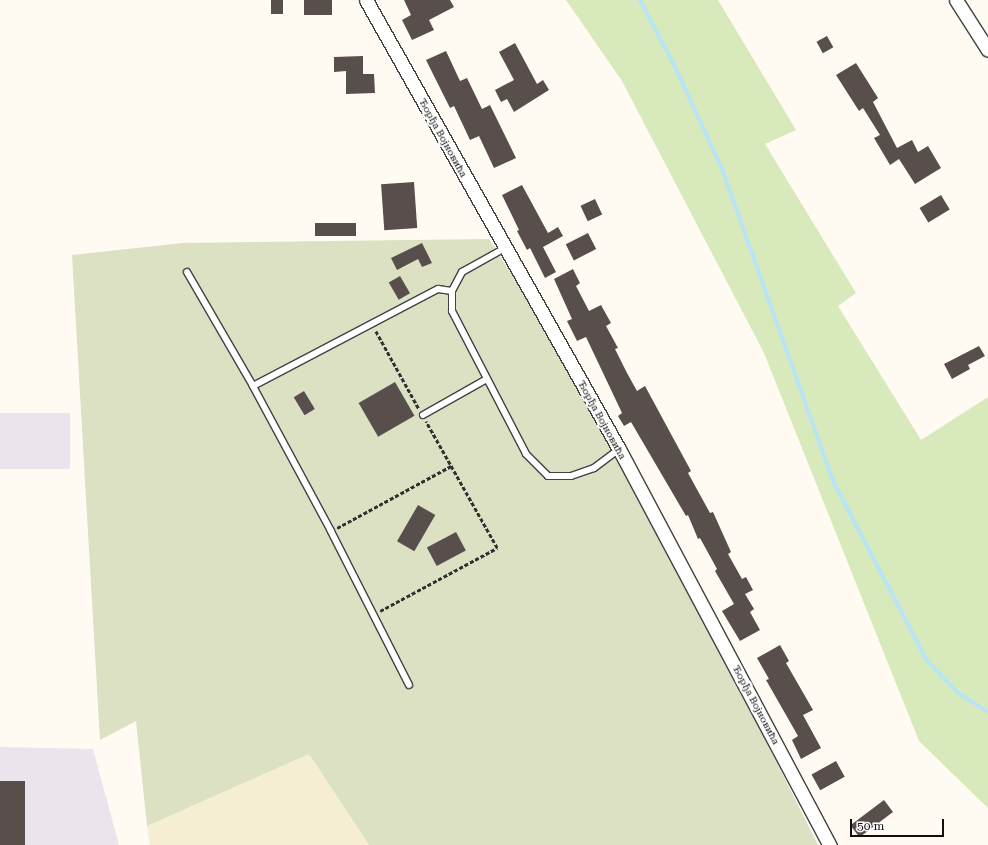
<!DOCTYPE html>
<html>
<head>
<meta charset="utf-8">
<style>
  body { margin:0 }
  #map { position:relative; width:988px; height:845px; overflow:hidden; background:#fffbf2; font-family:"Roboto Serif",serif }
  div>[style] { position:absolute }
  .industrial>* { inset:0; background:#ebe4ed; transform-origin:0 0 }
  .farmland>* { inset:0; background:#f5eed2 }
  .green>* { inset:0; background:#d8e9bb }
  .cemetery>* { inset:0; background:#dbe1c2 }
  .stream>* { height:4px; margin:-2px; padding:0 2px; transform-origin:2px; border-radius:2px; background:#b7e5f5 }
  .building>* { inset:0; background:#584f4c; transform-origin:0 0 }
  .path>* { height:2.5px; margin-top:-1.25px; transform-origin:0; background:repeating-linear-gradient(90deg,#313131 0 4px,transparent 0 6px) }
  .roads { filter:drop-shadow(1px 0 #424242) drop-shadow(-1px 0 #424242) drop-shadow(0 1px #424242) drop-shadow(0 -1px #424242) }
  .lane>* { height:6px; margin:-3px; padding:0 3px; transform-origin:3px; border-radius:3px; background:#fff }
  .street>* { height:13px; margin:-6.5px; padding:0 6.5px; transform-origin:6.5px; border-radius:6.5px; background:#fff }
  span { translate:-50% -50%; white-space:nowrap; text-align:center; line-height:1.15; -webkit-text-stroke:4px #fff; paint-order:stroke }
  .street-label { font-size:10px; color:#0f0f0f }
  .scale { position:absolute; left:850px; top:819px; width:94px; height:18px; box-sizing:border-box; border:2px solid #0f0f0f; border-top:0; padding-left:5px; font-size:12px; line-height:14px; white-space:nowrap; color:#0f0f0f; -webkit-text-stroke:3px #fff; paint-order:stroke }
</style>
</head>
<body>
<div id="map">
  <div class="industrial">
    <i style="left:70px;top:413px;width:56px;height:70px;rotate:90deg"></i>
    <i style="clip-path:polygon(0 747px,93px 749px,119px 845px,0 845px)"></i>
  </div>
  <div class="farmland">
    <i style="clip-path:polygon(309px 754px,369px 845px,150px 845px,147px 826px)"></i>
  </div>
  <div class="green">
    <i style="clip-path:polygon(566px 0,718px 0,796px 130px,765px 144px,856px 293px,838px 306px,921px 440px,988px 397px,988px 808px,919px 741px,764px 353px,622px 81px)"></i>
  </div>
  <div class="cemetery">
    <i style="clip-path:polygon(489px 239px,606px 421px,818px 845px,369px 845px,309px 754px,147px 826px,136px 721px,100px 740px,72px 255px,183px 243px)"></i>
  </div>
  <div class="stream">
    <i style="left:640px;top:0;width:78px;rotate:62.4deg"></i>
    <i style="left:676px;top:69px;width:110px;rotate:65.3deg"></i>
    <i style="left:722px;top:169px;width:331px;rotate:70.4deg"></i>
    <i style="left:833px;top:481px;width:201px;rotate:62.4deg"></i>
    <i style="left:926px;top:659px;width:45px;rotate:46.8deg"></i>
    <i style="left:957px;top:692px;width:37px;rotate:33deg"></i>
  </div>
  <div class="building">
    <i style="left:271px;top:0;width:12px;height:14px"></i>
    <i style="left:304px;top:0;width:28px;height:15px"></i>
    <i style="clip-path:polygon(404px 0,450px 0,454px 7px,429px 20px,434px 30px,412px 40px,402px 20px,411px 15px)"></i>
    <i style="left:827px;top:36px;width:13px;height:12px;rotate:61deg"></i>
    <i style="clip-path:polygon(515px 43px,537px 84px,543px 80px,549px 90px,514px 112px,507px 99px,501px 102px,495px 90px,514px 80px,499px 52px)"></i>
    <i style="clip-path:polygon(446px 51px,460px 81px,467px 78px,482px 109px,490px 105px,516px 158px,494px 168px,479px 136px,470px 140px,454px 106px,450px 108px,426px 60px)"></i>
    <i style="clip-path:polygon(363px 56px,363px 74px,374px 74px,375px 93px,346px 94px,346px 71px,334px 72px,334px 57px)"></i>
    <i style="clip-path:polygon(856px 63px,878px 98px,873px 102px,897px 148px,912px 140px,918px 152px,928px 146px,941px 168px,915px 184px,899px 159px,890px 165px,874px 138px,880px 135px,863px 108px,859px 111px,836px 75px)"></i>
    <i style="left:414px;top:182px;width:46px;height:33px;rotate:86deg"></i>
    <i style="clip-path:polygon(522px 185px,548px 233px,558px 227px,563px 236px,543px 247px,556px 272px,545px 278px,530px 248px,527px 250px,517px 231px,519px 230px,502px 195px)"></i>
    <i style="left:941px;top:195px;width:17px;height:25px;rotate:59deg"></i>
    <i style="left:595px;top:199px;width:17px;height:16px;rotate:65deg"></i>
    <i style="left:356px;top:223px;width:13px;height:41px;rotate:90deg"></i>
    <i style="left:588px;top:233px;width:18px;height:25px;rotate:63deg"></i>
    <i style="clip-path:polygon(422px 243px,432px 263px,422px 267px,418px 259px,397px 270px,391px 258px)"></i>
    <i style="clip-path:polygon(573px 269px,580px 283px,576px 286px,589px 311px,601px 305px,611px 323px,606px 326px,618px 348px,615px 349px,627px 373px,637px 391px,645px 386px,691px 471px,688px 473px,710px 513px,713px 512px,731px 552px,728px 554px,742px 579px,746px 577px,753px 590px,745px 594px,754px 609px,750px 612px,760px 630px,740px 641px,722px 611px,734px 604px,715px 571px,717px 569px,700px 538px,698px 539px,688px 515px,686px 516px,631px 422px,624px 426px,618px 416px,622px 413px,586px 337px,577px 341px,567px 321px,572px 319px,554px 279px)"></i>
    <i style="left:400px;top:276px;width:20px;height:13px;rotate:60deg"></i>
    <i style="clip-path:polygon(979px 346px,985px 356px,968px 365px,970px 369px,952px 379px,944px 364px)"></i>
    <i style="left:395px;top:382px;width:39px;height:42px;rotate:60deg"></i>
    <i style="left:304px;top:391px;width:21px;height:12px;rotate:59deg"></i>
    <i style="left:418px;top:505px;width:20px;height:42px;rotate:30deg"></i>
    <i style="left:456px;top:532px;width:21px;height:33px;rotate:62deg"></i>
    <i style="clip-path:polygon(780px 645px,789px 661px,786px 663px,813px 710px,803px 715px,821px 748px,801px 759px,792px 740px,798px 736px,766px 680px,769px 679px,757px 658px)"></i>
    <i style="left:836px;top:761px;width:18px;height:28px;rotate:61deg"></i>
    <i style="left:0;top:781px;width:25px;height:64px"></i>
    <i style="left:884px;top:800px;width:15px;height:42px;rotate:53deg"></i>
  </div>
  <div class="path">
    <i style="left:376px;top:331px;width:89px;rotate:61.1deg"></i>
    <i style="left:337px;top:528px;width:130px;rotate:-28.5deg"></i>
    <i style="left:380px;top:611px;width:133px;rotate:-28.3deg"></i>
    <i style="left:497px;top:548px;width:145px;rotate:-119.4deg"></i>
  </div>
  <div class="roads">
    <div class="lane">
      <i style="left:505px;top:248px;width:49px;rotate:150.8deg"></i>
      <i style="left:462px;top:272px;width:21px;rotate:118deg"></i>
      <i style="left:452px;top:291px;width:20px;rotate:90deg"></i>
      <i style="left:452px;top:311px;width:161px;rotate:62.6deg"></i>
      <i style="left:526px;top:454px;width:31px;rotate:45deg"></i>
      <i style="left:548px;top:476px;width:23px"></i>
      <i style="left:571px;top:476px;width:24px;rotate:-19deg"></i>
      <i style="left:594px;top:468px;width:31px;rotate:-37deg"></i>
      <i style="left:187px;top:272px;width:132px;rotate:59.9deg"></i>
      <i style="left:423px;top:415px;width:73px;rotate:-29.4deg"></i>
      <i style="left:409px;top:685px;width:173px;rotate:-116.9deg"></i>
      <i style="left:331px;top:531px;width:165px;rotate:-118.3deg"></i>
      <i style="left:253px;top:386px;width:209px;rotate:-27.7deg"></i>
      <i style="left:438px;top:289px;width:14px;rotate:8deg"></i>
    </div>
    <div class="street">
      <i style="left:366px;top:0;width:515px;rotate:60.6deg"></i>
      <i style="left:619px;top:449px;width:449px;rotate:62deg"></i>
      <i style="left:956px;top:0;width:59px;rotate:57.4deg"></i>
    </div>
  </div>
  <div class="street-label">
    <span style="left:443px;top:138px;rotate:61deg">Ђорђа Војновића</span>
    <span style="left:602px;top:420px;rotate:61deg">Ђорђа Војновића</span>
    <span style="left:756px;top:705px;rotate:62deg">Ђорђа Војновића</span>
  </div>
  <div class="scale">50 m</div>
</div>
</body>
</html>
